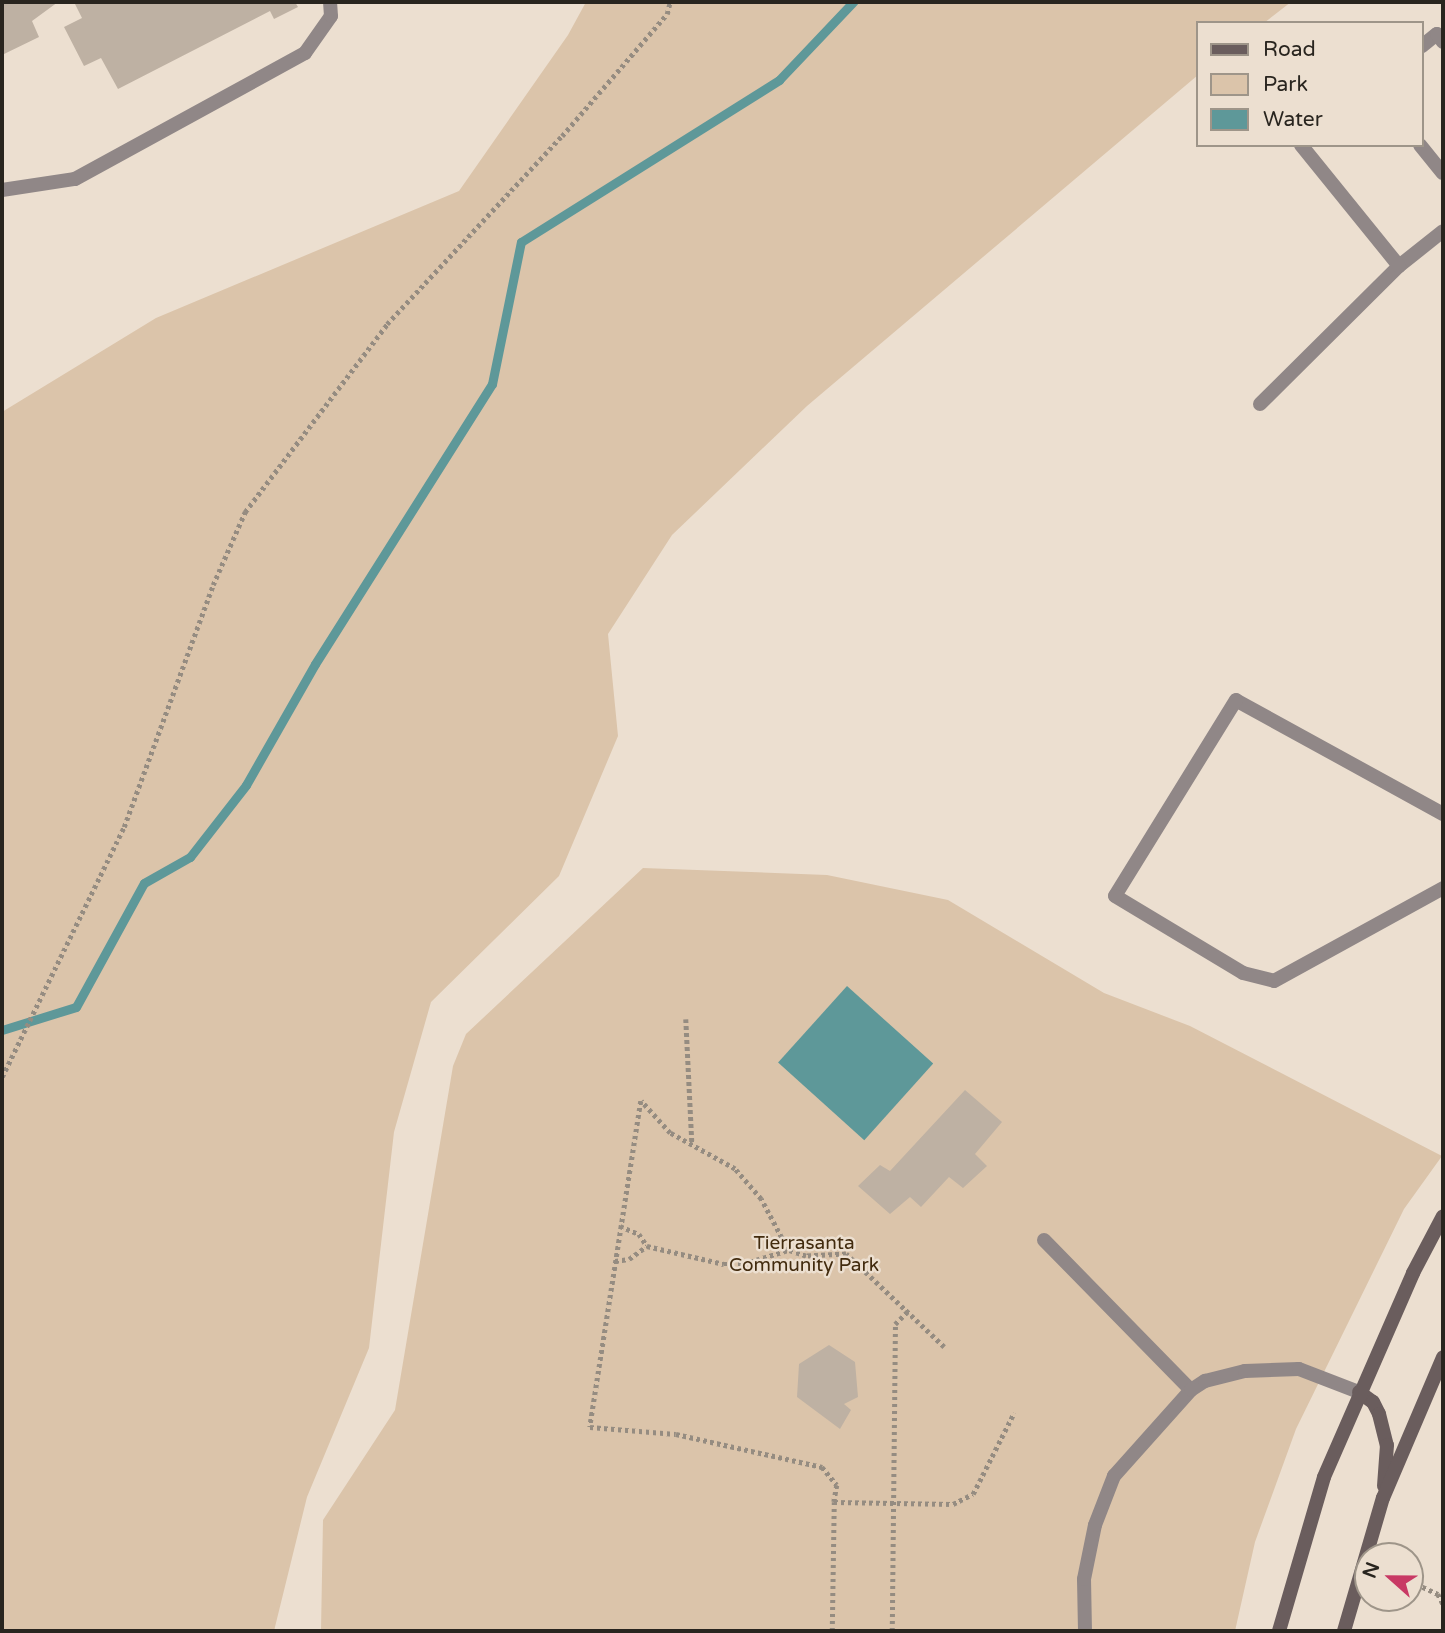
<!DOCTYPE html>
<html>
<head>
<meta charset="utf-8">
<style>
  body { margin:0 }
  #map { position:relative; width:1445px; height:1633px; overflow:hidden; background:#ecdfd0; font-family:"Varela Round",sans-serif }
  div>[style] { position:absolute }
  .green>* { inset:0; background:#dbc4aa }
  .water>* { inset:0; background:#5e9899; transform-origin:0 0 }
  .stream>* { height:9px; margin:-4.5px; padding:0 4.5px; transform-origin:4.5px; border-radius:4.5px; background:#5e9899 }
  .building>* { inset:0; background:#beb1a3 }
  .path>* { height:4.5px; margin-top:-2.25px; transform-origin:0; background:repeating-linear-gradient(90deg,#958c81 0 3.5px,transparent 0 7px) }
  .service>* { height:14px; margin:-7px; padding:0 7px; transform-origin:7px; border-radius:7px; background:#908787 }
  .secondary>* { height:14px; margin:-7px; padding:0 7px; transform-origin:7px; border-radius:7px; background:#6a5d5d }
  span { translate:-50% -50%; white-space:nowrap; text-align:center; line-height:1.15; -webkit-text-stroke:5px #ecdfd0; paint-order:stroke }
  .park-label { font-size:19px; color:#422b0e }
  .frame { position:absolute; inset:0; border:4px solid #29251f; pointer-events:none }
  .legend { position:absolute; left:1196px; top:21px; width:228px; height:126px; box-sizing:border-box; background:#ecdfd0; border:2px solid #9e9589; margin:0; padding:9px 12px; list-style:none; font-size:21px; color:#29251f }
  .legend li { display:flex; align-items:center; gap:14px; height:35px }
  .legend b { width:35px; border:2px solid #9e9589 }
  .north { position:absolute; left:1354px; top:1542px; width:70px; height:70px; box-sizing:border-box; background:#ecdfd0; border:2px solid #9e9589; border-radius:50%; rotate:291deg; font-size:19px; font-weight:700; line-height:28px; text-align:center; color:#29251f }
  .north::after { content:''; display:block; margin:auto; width:24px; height:32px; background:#c83964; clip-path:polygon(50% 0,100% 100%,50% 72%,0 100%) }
</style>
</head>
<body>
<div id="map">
  <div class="green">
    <i style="clip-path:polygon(586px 2px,1291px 2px,1264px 23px,1198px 23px,1198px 75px,807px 406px,672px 535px,608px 634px,618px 736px,559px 876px,431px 1002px,394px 1132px,369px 1348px,307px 1497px,274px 1631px,2px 1631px,2px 412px,156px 318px,459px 191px,568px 35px)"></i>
    <i style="clip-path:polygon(643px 868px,827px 875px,948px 900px,1104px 993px,1190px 1026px,1442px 1156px,1404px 1209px,1296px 1429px,1255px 1542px,1235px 1631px,321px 1631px,323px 1520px,395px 1410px,453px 1066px,466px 1034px)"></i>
  </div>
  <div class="water">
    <i style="left:847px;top:986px;width:116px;height:103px;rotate:42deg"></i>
  </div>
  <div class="stream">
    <i style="left:2px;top:1030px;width:77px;rotate:-17.3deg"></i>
    <i style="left:76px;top:1007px;width:141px;rotate:-61.3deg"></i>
    <i style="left:144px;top:883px;width:53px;rotate:-29.5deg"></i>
    <i style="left:190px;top:857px;width:91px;rotate:-52.1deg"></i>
    <i style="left:246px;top:785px;width:139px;rotate:-60.3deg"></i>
    <i style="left:315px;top:664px;width:331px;rotate:-57.7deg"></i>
    <i style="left:492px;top:384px;width:145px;rotate:-78.5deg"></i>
    <i style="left:521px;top:242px;width:305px;rotate:-32.1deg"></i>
    <i style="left:779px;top:80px;width:108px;rotate:-46.5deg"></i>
  </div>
  <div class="building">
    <i style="clip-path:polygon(2px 2px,58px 2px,32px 21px,39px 37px,2px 55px)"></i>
    <i style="clip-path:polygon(74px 2px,295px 2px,298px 7px,274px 19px,270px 11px,118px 89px,101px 58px,84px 66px,64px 27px,82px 18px)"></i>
    <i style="clip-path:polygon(965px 1090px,1002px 1122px,975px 1154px,987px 1166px,963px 1188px,949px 1177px,921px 1207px,910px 1197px,890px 1214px,858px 1186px,880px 1165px,890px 1171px)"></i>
    <i style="clip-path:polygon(829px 1345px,855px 1362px,858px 1397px,844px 1404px,851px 1410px,840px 1429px,797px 1397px,799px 1364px)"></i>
  </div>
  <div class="path">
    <i style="left:686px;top:1019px;width:124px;rotate:87.2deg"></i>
    <i style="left:2px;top:1077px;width:278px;rotate:-64deg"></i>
    <i style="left:124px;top:827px;width:258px;rotate:-69.8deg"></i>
    <i style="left:213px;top:585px;width:80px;rotate:-66.3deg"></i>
    <i style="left:245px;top:512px;width:236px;rotate:-52.9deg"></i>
    <i style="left:387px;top:324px;width:257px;rotate:-47.1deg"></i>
    <i style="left:562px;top:136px;width:161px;rotate:-49.3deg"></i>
    <i style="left:667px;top:14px;width:12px;rotate:-76deg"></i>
    <i style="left:620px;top:1226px;width:21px;rotate:23deg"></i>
    <i style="left:639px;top:1234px;width:14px;rotate:56deg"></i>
    <i style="left:615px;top:1261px;width:14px;rotate:-8deg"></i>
    <i style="left:629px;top:1259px;width:22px;rotate:-36deg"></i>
    <i style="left:647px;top:1246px;width:79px;rotate:13.2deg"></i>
    <i style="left:724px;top:1264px;width:19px"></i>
    <i style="left:743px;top:1264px;width:47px;rotate:-17.3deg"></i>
    <i style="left:944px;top:1347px;width:135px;rotate:-136.5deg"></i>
    <i style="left:846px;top:1254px;width:40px;rotate:177.1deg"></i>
    <i style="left:806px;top:1256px;width:19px;rotate:-162deg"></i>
    <i style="left:788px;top:1250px;width:58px;rotate:-117.9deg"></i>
    <i style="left:761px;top:1199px;width:40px;rotate:-131deg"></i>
    <i style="left:735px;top:1169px;width:74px;rotate:-151deg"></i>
    <i style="left:670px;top:1133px;width:43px;rotate:-132.2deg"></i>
    <i style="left:641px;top:1101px;width:330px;rotate:98.9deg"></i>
    <i style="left:590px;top:1427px;width:86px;rotate:4.7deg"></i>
    <i style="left:676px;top:1434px;width:150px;rotate:12.7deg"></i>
    <i style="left:822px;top:1467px;width:23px;rotate:50deg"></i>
    <i style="left:837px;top:1485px;width:17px;rotate:100deg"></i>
    <i style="left:834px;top:1502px;width:119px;rotate:1deg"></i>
    <i style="left:953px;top:1504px;width:22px;rotate:-27deg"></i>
    <i style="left:973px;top:1494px;width:91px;rotate:-63.2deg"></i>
    <i style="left:1410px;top:1581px;width:31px;rotate:25deg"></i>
    <i style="left:1438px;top:1594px;width:11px;rotate:63deg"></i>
    <i style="left:832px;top:1631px;width:129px;rotate:-89.1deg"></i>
    <i style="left:892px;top:1631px;width:307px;rotate:-89.4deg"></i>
    <i style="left:895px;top:1324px;width:20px;rotate:-45deg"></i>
  </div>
  <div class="service">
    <i style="left:1422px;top:46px;width:19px;rotate:-39deg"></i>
    <i style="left:1437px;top:34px;width:10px;rotate:53deg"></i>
    <i style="left:1420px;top:145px;width:36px;rotate:51deg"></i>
    <i style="left:2px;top:190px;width:74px;rotate:-8.6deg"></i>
    <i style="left:75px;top:179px;width:262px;rotate:-28.7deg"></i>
    <i style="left:305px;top:53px;width:45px;rotate:-54.9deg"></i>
    <i style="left:331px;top:16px;width:14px;rotate:-94deg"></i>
    <i style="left:1399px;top:266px;width:56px;rotate:-38.5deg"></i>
    <i style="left:1260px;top:404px;width:196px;rotate:-44.8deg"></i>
    <i style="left:1399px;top:266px;width:156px;rotate:-129deg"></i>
    <i style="left:1443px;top:814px;width:236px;rotate:-151.2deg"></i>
    <i style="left:1236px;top:700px;width:230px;rotate:121.7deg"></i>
    <i style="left:1115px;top:896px;width:149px;rotate:31deg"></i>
    <i style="left:1243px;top:973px;width:32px;rotate:14deg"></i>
    <i style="left:1274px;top:981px;width:193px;rotate:-28.8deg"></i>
    <i style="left:1044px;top:1240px;width:210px;rotate:45.6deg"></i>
    <i style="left:1085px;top:1631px;width:52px;rotate:-91.1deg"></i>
    <i style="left:1084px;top:1579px;width:55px;rotate:-78.5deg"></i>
    <i style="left:1095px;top:1525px;width:53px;rotate:-68.8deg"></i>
    <i style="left:1114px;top:1476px;width:115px;rotate:-48.2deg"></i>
    <i style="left:1191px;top:1390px;width:17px;rotate:-33deg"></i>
    <i style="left:1205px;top:1381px;width:41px;rotate:-14deg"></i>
    <i style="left:1245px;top:1371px;width:54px;rotate:-2.1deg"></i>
    <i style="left:1299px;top:1369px;width:64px;rotate:21deg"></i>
  </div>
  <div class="secondary">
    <i style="left:1359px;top:1392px;width:17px;rotate:36deg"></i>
    <i style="left:1373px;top:1402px;width:13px;rotate:63deg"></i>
    <i style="left:1379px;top:1414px;width:32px;rotate:76deg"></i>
    <i style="left:1387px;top:1445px;width:41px;rotate:94.2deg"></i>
    <i style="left:1279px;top:1631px;width:160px;rotate:-73.7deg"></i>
    <i style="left:1324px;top:1477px;width:223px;rotate:-66.4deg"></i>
    <i style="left:1413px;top:1273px;width:64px;rotate:-62.2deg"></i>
    <i style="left:1344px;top:1631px;width:139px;rotate:-73.7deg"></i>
    <i style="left:1383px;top:1498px;width:153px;rotate:-66.9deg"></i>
  </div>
  <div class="park-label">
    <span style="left:804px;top:1255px">Tierrasanta<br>Community Park</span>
  </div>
  <div class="frame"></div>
  <ul class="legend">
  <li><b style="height:9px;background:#6a5d5d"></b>Road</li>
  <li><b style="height:19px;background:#dbc4aa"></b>Park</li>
  <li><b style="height:19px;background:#5e9899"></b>Water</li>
  </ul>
  <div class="north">N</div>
</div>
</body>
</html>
